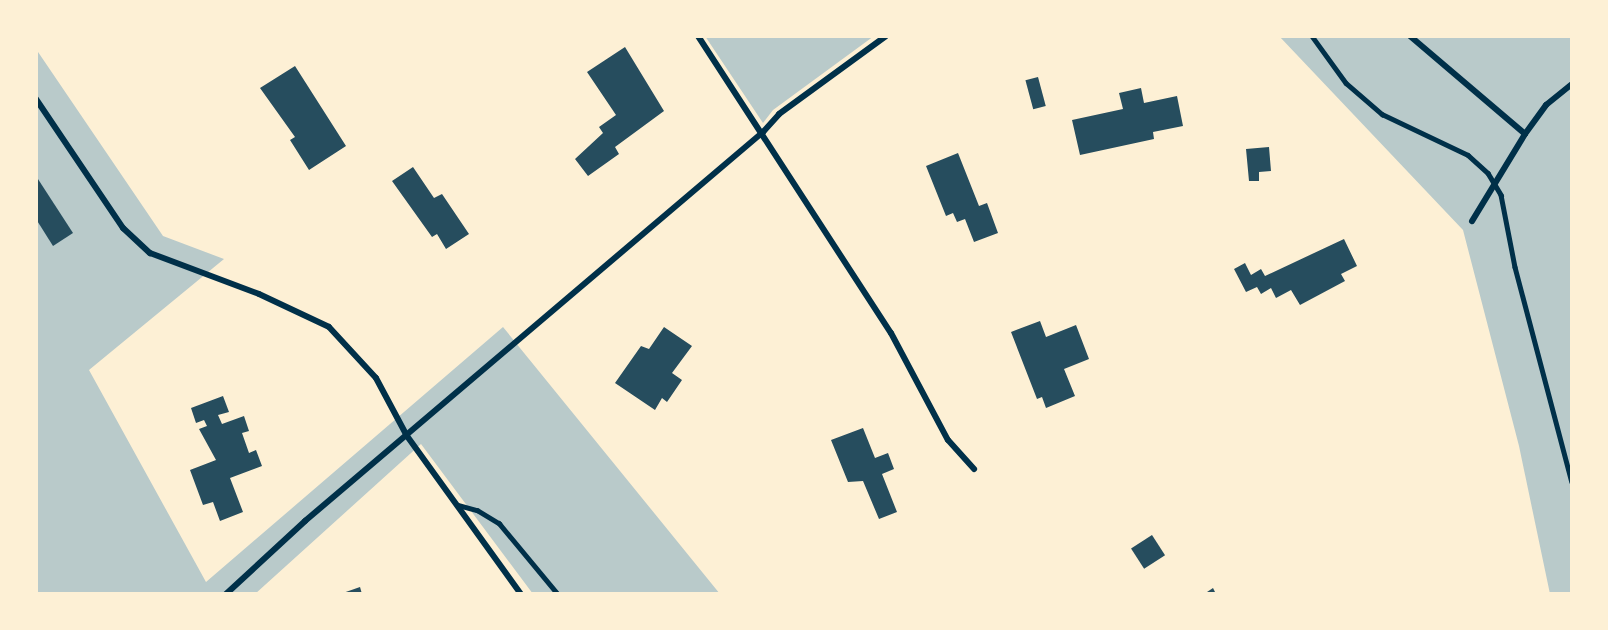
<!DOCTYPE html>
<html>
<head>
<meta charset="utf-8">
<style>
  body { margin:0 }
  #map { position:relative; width:1608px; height:630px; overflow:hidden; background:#fdf0d5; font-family:Helvetica,sans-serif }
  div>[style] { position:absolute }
  .green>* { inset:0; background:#b9caca }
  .building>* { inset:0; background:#264d5e; transform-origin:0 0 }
  .service>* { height:4.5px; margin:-2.25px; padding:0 2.25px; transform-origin:2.25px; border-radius:2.25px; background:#003049 }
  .minor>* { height:6px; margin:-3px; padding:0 3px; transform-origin:3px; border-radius:3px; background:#003049 }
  span { translate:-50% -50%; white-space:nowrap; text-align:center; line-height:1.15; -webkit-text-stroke:6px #fdf0d5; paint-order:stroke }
  .frame { position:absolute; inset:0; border:38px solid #fdf0d5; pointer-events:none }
</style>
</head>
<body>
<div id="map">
  <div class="green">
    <i style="clip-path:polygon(705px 36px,874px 36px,773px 110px,763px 123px)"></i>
    <i style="clip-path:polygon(1279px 36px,1572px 36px,1572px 594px,1550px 594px,1519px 446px,1463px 230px)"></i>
    <i style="clip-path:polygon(36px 49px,163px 236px,224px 259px,89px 370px,206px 582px,503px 327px,720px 594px,533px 594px,421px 444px,255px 594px,36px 594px)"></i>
  </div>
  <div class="building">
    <i style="clip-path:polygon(625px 47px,664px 111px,615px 147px,619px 154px,588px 176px,575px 159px,603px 133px,599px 127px,616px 115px,587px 72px)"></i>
    <i style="clip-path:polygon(295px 66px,346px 146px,309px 170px,290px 140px,295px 137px,260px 88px)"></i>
    <i style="left:1038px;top:77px;width:30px;height:13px;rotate:75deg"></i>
    <i style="clip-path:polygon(1141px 88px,1144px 103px,1177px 96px,1183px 126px,1153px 132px,1154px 139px,1080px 155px,1072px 120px,1123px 109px,1119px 93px)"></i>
    <i style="clip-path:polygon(1269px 147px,1271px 171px,1259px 172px,1259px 181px,1249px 181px,1246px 149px)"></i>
    <i style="clip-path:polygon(958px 153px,979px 206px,987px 203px,998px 233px,974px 242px,965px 219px,957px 222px,953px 213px,946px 216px,926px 166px)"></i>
    <i style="clip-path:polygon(413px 167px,434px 198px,442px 194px,469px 234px,446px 249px,437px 234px,432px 237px,392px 181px)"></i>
    <i style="clip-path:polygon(36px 176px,73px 233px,53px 246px,36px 219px)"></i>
    <i style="clip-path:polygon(1344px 239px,1357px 266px,1341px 274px,1345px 281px,1300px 305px,1291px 290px,1276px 298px,1271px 288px,1261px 294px,1257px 287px,1246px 292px,1234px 269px,1245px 263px,1251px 275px,1261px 269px,1265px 276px)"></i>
    <i style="clip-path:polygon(1040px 321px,1046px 337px,1076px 325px,1089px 359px,1064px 369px,1075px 396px,1046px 408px,1042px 397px,1037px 399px,1011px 332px)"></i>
    <i style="clip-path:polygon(664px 327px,692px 346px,672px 373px,682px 380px,667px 402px,662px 398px,655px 410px,615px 383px,641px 346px,649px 349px)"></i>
    <i style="clip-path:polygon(223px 396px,229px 412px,218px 415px,222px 424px,244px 416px,249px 431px,242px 433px,249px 453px,256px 450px,262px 466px,230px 478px,243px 512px,220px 521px,213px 502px,203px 505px,190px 470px,216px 460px,199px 429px,207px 426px,204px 420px,196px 423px,191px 408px)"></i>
    <i style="clip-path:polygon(863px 428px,875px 458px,888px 453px,894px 469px,882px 474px,897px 512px,879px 519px,863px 481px,848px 482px,831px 440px)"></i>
    <i style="left:1152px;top:535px;width:24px;height:25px;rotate:57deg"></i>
    <i style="clip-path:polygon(360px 587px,362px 594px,340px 594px)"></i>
    <i style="clip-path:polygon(1213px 588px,1216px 594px,1204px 594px)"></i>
  </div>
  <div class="service">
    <i style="left:1312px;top:36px;width:58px;rotate:54.1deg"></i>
    <i style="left:1346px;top:83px;width:48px;rotate:40.7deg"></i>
    <i style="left:1382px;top:114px;width:95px;rotate:25.5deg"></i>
    <i style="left:1468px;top:155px;width:27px;rotate:42deg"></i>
    <i style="left:1488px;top:173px;width:26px;rotate:59deg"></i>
    <i style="left:1501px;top:195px;width:73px;rotate:79deg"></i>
    <i style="left:1515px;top:267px;width:222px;rotate:75.2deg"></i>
    <i style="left:458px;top:505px;width:20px;rotate:15deg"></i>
    <i style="left:477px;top:510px;width:26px;rotate:31deg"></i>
    <i style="left:499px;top:523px;width:92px;rotate:50.3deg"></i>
  </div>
  <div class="minor">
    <i style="left:698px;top:36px;width:354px;rotate:57deg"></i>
    <i style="left:891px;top:333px;width:121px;rotate:62deg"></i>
    <i style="left:948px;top:440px;width:39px;rotate:48deg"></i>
    <i style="left:1410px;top:36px;width:151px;rotate:40.4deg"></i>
    <i style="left:1525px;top:134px;width:102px;rotate:121.3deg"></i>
    <i style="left:36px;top:99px;width:156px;rotate:56deg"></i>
    <i style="left:123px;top:228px;width:37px;rotate:43deg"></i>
    <i style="left:150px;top:253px;width:116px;rotate:20.6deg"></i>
    <i style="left:259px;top:294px;width:77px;rotate:25.2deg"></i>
    <i style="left:329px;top:327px;width:69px;rotate:47.3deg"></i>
    <i style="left:376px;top:378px;width:66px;rotate:61.9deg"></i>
    <i style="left:407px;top:436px;width:195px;rotate:54.2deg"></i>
    <i style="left:1525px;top:134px;width:36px;rotate:-54deg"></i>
    <i style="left:1546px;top:105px;width:33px;rotate:-39deg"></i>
    <i style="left:226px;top:594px;width:108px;rotate:-42.7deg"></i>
    <i style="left:305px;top:521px;width:601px;rotate:-40.34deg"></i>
    <i style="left:763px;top:132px;width:24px;rotate:-48deg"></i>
    <i style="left:779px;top:114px;width:132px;rotate:-36.1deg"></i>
  </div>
  <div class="frame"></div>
</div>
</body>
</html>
